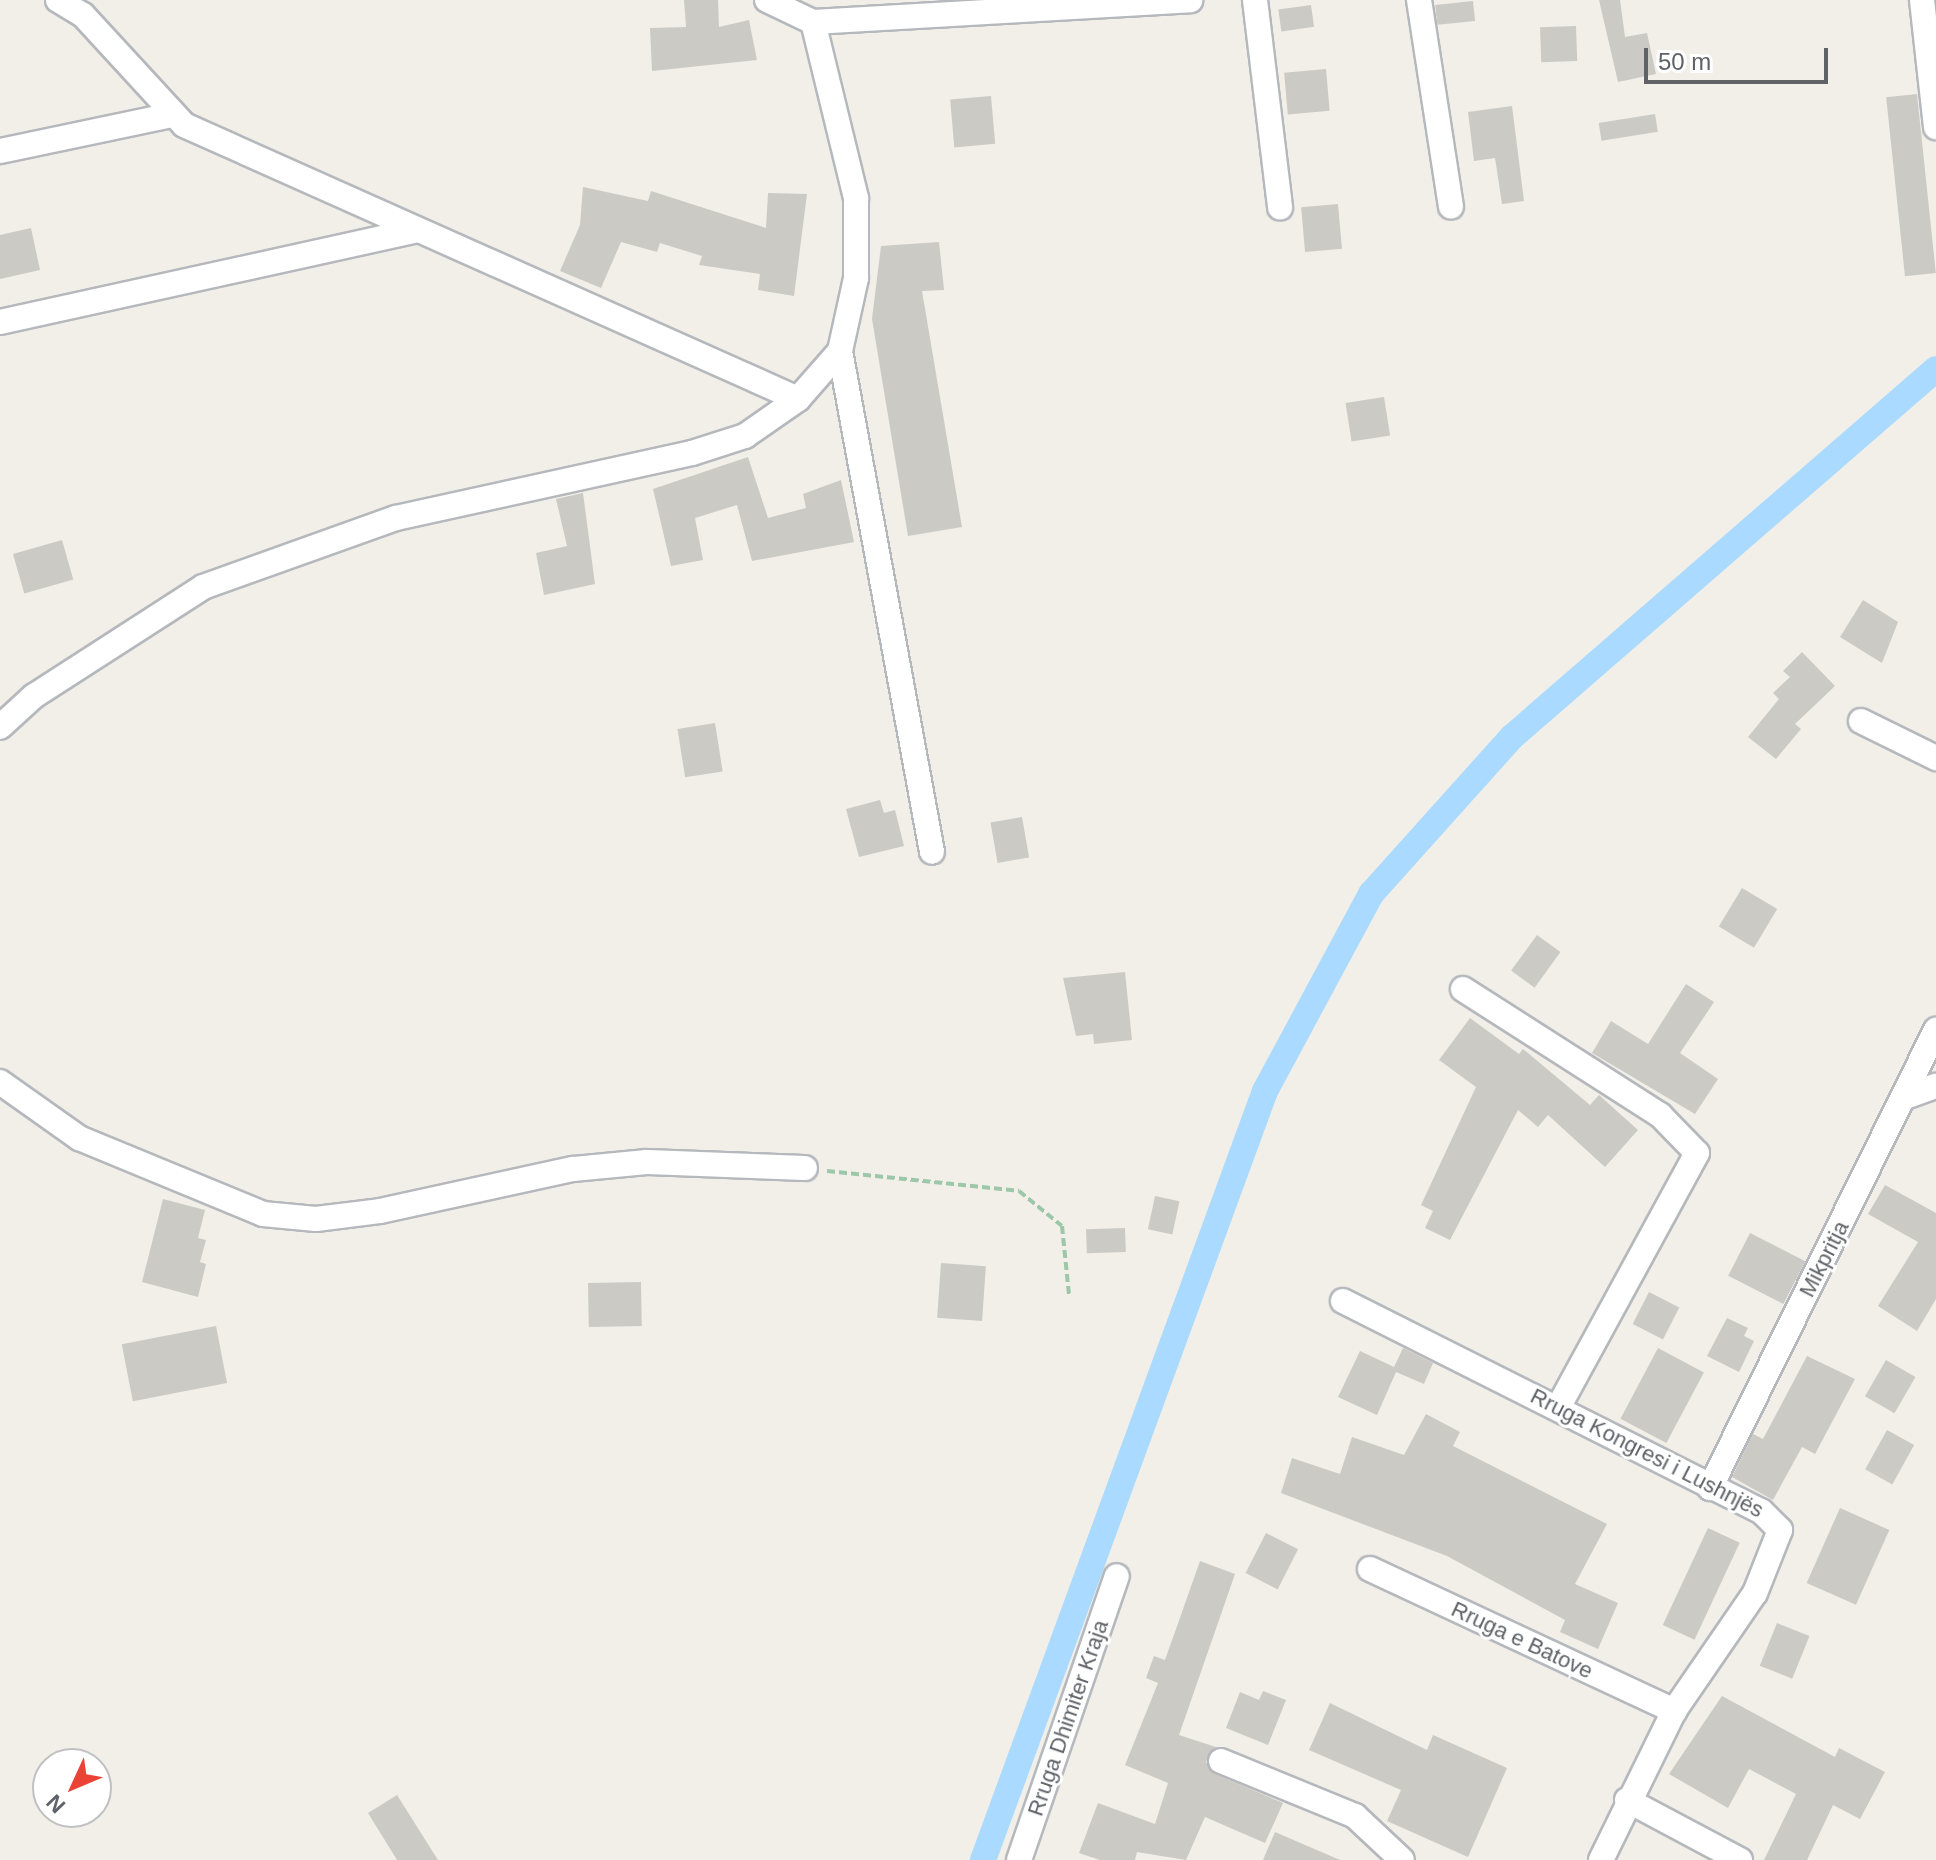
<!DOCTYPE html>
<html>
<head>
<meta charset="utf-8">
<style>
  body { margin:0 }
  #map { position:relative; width:1936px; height:1860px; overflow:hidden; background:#f1efe8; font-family:Helvetica,sans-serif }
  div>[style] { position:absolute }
  .canal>* { height:26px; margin:-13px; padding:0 13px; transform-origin:13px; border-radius:13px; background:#aadaff }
  .building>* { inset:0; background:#cccac5; transform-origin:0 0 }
  .path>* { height:4px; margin-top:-2px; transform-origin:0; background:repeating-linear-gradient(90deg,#9cc7a9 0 8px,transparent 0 12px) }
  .roads { filter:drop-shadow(2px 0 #b5b8bc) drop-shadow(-2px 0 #b5b8bc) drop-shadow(0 2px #b5b8bc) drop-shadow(0 -2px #b5b8bc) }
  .street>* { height:24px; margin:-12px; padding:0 12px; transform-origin:12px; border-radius:12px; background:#fff }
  span { translate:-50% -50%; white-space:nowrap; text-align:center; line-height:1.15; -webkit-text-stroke:6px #fff; paint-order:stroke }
  .street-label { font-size:22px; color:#5f6368 }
  .north { position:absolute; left:32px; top:1748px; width:80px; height:80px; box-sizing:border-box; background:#fff; border:2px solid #bfc1c3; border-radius:50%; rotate:226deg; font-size:22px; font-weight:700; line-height:32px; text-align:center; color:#5f6368 }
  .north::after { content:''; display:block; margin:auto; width:28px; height:36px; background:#ea4335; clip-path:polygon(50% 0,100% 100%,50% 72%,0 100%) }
  .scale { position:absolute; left:1644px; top:48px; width:184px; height:36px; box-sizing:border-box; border:4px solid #5f6368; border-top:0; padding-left:10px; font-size:24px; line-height:28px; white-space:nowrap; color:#5f6368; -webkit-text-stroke:6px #fff; paint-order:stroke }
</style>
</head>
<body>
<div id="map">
  <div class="canal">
    <i style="left:983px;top:1860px;width:819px;rotate:-69.86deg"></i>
    <i style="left:1265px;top:1091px;width:224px;rotate:-61.7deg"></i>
    <i style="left:1371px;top:894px;width:211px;rotate:-48.1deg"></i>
    <i style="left:1512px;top:737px;width:561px;rotate:-40.96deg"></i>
  </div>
  <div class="building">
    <i style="clip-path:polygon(684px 0,718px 0,719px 27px,749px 20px,757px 60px,652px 71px,650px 28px,686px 27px)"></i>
    <i style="clip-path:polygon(1599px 0,1620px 0,1625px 37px,1647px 33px,1656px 74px,1618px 82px)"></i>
    <i style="left:1473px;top:1px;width:20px;height:38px;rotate:84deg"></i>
    <i style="left:1311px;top:5px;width:22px;height:33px;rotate:82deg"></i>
    <i style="left:1576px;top:26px;width:35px;height:36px;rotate:88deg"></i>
    <i style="left:1326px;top:69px;width:42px;height:42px;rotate:85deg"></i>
    <i style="left:1917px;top:94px;width:180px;height:31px;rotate:84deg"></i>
    <i style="left:991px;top:96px;width:48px;height:41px;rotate:85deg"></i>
    <i style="clip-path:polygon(1512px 106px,1524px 201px,1502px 204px,1495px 158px,1474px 161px,1468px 112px)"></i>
    <i style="left:1655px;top:114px;width:18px;height:57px;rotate:81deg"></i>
    <i style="clip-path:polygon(583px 187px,648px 201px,651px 191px,766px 228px,768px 193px,807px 194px,794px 296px,758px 290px,760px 274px,699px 265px,702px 256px,660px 243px,657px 252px,621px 242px,601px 288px,560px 271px,580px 225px)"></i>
    <i style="left:1338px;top:204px;width:45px;height:37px;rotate:85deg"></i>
    <i style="clip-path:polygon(31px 228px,40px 270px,0 279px,0 235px)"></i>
    <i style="clip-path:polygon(939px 242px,944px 290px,922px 291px,962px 527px,908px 536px,872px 319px,881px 246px)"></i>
    <i style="left:1384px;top:397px;width:39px;height:39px;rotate:81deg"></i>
    <i style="clip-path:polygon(748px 457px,768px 518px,806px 508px,803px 494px,841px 480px,854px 542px,752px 561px,737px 505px,695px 518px,703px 560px,671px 566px,653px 489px)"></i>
    <i style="clip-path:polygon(583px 493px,595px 584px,544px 595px,536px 553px,567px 546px,556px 499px)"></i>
    <i style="left:62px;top:540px;width:41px;height:51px;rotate:74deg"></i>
    <i style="clip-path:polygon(1863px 600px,1898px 622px,1882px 663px,1840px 637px)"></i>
    <i style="clip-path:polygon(1802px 652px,1835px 686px,1795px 724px,1801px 729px,1776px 759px,1748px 737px,1779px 699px,1773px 693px,1790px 677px,1783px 671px)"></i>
    <i style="left:715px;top:723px;width:49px;height:38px;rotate:81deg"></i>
    <i style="clip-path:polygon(880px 800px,884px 813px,895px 810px,904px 846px,859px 857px,846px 809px)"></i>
    <i style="left:1022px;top:817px;width:41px;height:32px;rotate:80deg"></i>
    <i style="left:1742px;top:888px;width:41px;height:45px;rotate:31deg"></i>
    <i style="left:1537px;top:935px;width:29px;height:44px;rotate:36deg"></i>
    <i style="clip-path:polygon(1125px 972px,1132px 1040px,1094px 1044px,1093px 1034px,1076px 1036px,1063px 978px)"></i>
    <i style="clip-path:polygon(1686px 984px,1714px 1002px,1680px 1053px,1718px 1079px,1695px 1114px,1592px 1053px,1611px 1021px,1648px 1044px)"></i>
    <i style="clip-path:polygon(1470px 1018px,1519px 1054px,1523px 1049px,1590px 1105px,1599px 1095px,1638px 1130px,1605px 1167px,1548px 1115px,1538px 1127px,1518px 1110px,1450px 1240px,1425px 1228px,1433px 1211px,1421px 1205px,1476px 1087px,1439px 1060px)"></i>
    <i style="clip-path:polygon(1885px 1185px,1936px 1213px,1936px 1299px,1917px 1331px,1878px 1306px,1918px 1242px,1868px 1214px)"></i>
    <i style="left:1155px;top:1196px;width:25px;height:34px;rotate:12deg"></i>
    <i style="clip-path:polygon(163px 1199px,205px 1210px,198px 1238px,206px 1240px,200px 1262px,206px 1264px,198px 1297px,142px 1282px)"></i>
    <i style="left:1125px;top:1228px;width:24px;height:39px;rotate:88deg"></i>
    <i style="left:1750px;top:1233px;width:62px;height:48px;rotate:27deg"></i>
    <i style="left:941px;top:1263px;width:45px;height:55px;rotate:4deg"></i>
    <i style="left:641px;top:1282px;width:44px;height:53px;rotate:89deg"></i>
    <i style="left:1649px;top:1292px;width:34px;height:36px;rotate:27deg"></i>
    <i style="clip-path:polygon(1727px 1318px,1748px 1328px,1744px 1336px,1754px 1341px,1739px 1372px,1707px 1356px)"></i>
    <i style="left:216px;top:1326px;width:58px;height:96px;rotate:79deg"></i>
    <i style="clip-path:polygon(1403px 1348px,1433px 1363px,1424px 1384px,1396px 1372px,1377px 1415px,1338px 1397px,1360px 1351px,1394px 1367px)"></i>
    <i style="left:1658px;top:1348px;width:52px;height:80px;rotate:28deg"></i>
    <i style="clip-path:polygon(1807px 1356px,1855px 1379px,1815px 1454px,1802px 1447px,1773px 1500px,1732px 1477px,1753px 1434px,1763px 1439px)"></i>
    <i style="left:1886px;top:1360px;width:34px;height:42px;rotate:30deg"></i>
    <i style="clip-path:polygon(1426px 1414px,1460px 1432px,1453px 1446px,1607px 1524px,1575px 1584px,1618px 1603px,1598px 1649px,1560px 1632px,1565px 1620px,1447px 1556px,1281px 1493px,1292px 1458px,1340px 1474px,1352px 1437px,1404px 1455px)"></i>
    <i style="left:1887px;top:1430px;width:31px;height:45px;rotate:29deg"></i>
    <i style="left:1840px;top:1508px;width:54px;height:82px;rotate:24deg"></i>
    <i style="left:1708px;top:1528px;width:35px;height:107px;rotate:25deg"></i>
    <i style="left:1266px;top:1533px;width:36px;height:45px;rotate:27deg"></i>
    <i style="clip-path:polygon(1200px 1561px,1235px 1574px,1179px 1735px,1216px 1747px,1206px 1762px,1215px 1774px,1283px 1803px,1265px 1843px,1205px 1817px,1186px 1860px,1137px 1852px,1135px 1860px,1100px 1860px,1079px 1853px,1098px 1803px,1155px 1824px,1168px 1783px,1125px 1765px,1158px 1683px,1146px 1678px,1154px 1656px,1165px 1660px)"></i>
    <i style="left:1777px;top:1623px;width:35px;height:46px;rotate:22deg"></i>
    <i style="clip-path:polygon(1263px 1691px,1286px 1700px,1268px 1745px,1226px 1728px,1240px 1692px,1259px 1700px)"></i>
    <i style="clip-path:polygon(1722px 1696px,1835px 1757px,1839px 1748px,1885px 1772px,1860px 1819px,1833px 1805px,1807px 1860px,1764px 1860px,1796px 1794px,1749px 1769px,1728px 1808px,1669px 1774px)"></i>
    <i style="clip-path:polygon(1330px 1703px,1427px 1750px,1433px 1735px,1507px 1768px,1468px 1857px,1387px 1821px,1401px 1790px,1309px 1750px)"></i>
    <i style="clip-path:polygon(397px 1795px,438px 1860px,397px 1860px,368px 1813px)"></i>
    <i style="clip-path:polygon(1275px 1832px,1340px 1860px,1263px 1860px)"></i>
  </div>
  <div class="path">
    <i style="left:827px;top:1171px;width:193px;rotate:5.9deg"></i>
    <i style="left:1019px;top:1191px;width:55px;rotate:39.1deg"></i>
    <i style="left:1062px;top:1226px;width:69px;rotate:84.2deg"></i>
  </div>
  <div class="roads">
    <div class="street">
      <i style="left:58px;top:0;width:29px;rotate:31deg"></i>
      <i style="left:83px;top:15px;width:149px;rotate:47.4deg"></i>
      <i style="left:184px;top:125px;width:672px;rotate:24.05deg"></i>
      <i style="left:767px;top:0;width:51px;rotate:25.6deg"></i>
      <i style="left:813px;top:22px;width:378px;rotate:-3.3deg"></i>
      <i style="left:1255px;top:0;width:209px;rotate:83.1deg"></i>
      <i style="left:1419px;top:0;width:209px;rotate:81.2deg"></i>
      <i style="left:1922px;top:0;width:128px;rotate:83.7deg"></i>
      <i style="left:0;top:151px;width:177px;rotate:-11.8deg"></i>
      <i style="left:0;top:322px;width:428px;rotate:-12.4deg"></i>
      <i style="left:840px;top:351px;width:509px;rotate:79.59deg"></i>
      <i style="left:1861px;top:721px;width:84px;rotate:26.3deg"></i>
      <i style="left:0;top:727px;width:46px;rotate:-42.4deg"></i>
      <i style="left:34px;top:696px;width:201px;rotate:-32.8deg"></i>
      <i style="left:203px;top:587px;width:205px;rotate:-19.7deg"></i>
      <i style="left:396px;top:518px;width:303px;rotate:-12.4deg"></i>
      <i style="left:692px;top:453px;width:56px;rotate:-17.8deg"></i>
      <i style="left:745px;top:436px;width:65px;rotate:-34.9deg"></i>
      <i style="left:798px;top:399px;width:64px;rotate:-48.8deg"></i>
      <i style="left:840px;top:351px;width:75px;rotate:-77.6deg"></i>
      <i style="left:856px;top:278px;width:80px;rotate:-90deg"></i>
      <i style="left:856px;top:198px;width:181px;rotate:-103.7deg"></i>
      <i style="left:1463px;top:989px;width:234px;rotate:32.6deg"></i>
      <i style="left:1660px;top:1115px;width:53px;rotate:45.8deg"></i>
      <i style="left:1697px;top:1153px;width:288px;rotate:118.6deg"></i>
      <i style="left:0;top:1082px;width:97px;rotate:35.3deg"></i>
      <i style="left:79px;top:1138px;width:199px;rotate:22.4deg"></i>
      <i style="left:263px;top:1214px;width:53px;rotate:5.4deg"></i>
      <i style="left:316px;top:1219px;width:64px;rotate:-7.1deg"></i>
      <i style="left:380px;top:1211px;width:198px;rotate:-12.3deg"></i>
      <i style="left:573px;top:1169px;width:74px;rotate:-5.4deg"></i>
      <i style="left:647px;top:1162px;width:158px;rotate:2.2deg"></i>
      <i style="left:1905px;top:1097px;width:33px;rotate:-20deg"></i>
      <i style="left:1343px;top:1301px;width:468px;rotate:26.7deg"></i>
      <i style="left:1761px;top:1511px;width:27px;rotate:45deg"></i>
      <i style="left:1780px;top:1530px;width:68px;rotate:111.6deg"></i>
      <i style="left:1755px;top:1593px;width:143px;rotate:124.5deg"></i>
      <i style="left:1674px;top:1711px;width:166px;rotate:116.1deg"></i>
      <i style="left:1710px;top:1488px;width:511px;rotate:-63.74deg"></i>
      <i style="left:1370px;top:1569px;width:336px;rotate:25deg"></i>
      <i style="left:1221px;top:1761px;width:145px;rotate:22.3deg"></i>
      <i style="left:1355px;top:1816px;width:64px;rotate:43.1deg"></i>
      <i style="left:1627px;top:1800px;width:128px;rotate:28deg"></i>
      <i style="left:1019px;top:1860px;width:300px;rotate:-71deg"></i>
    </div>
  </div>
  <div class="street-label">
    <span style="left:1824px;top:1259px;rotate:-63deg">Mikpritja</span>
    <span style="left:1647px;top:1453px;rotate:27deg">Rruga Kongresi i Lushnjës</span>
    <span style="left:1522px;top:1640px;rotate:25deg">Rruga e Batove</span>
    <span style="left:1068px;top:1718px;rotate:-71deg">Rruga Dhimiter Kraja</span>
  </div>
  <div class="north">N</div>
  <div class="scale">50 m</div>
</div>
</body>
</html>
